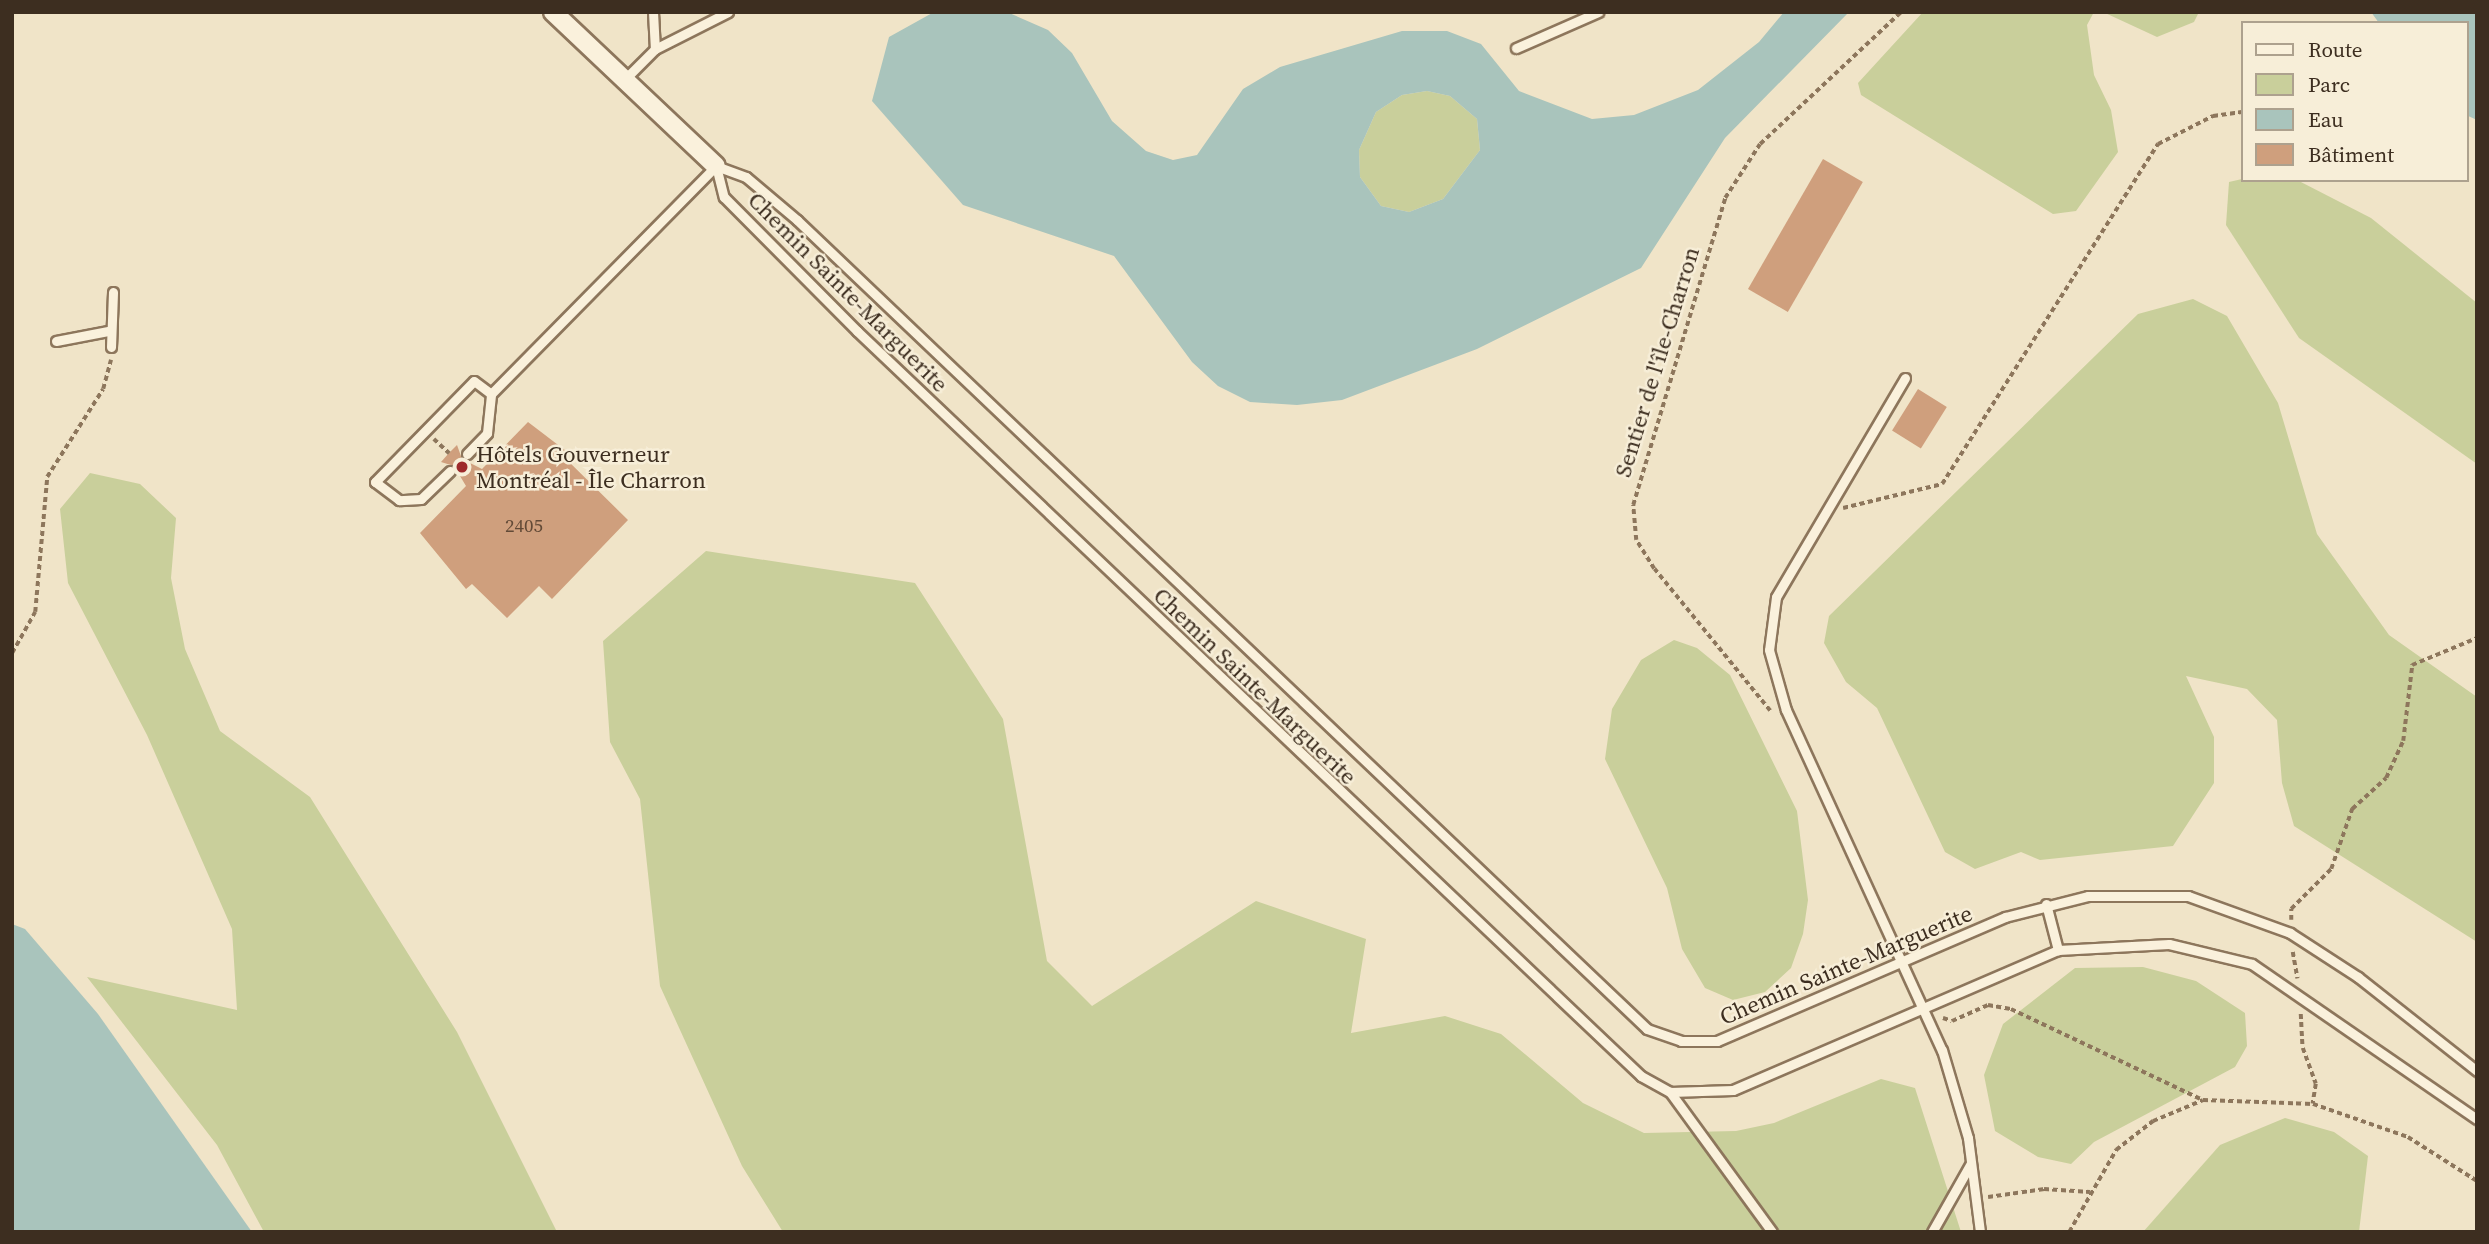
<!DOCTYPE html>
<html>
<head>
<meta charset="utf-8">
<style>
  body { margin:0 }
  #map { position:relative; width:2489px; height:1244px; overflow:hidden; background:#f0e4c8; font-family:"Source Serif 4",serif }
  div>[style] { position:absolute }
  .green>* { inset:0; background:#c9cf9b }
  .water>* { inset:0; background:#a9c4bc }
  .building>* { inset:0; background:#cf9f7d; transform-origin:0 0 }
  .path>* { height:3.5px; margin-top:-1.75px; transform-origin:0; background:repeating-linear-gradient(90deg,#8d765c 0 5px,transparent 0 8.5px) }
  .roads { filter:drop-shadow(2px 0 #8d765c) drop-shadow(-2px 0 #8d765c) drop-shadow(0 2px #8d765c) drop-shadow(0 -2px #8d765c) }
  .lane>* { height:9px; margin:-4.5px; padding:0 4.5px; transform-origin:4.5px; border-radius:4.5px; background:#faf1dc }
  .street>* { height:18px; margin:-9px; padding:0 9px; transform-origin:9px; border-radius:9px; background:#faf1dc }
  .dots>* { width:19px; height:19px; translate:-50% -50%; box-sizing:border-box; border:4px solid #f7eed8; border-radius:50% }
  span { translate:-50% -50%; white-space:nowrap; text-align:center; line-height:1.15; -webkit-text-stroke:5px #f7eed8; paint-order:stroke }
  .number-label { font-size:19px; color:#624a37 }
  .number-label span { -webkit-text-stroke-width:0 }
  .street-label { font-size:23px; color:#3d2e20 }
  .poi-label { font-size:23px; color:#3d2e20 }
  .left { translate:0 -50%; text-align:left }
  .frame { position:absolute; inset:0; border:14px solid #3d2e20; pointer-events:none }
  .legend { position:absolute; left:2241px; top:21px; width:228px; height:161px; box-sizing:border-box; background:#f7eed8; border:2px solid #ada18e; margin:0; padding:9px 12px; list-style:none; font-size:21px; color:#3d2e20 }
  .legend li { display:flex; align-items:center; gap:14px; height:35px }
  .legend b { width:35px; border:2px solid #ada18e }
</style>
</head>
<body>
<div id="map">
  <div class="green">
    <i style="clip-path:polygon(1923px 12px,2094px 12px,2087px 25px,2094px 75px,2111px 110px,2118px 152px,2076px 211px,2053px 214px,1861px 95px,1858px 83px)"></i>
    <i style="clip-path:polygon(2103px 12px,2199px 12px,2194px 22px,2157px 37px)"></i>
    <i style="clip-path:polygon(1427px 91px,1450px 96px,1477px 119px,1480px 150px,1443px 199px,1409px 212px,1381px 206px,1360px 177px,1359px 150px,1376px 112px,1402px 95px)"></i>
    <i style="clip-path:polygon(2242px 179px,2297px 180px,2371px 218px,2477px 303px,2477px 464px,2299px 338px,2226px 225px,2229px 182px)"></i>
    <i style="clip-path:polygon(2193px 299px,2227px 316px,2278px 403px,2317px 534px,2389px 635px,2477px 697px,2477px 942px,2294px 826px,2282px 783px,2277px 720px,2247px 689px,2186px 676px,2214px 737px,2214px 783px,2173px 846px,2040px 860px,2021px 852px,1975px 869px,1945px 852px,1877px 708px,1846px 682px,1824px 643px,1829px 616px,2138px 314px)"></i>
    <i style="clip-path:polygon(90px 473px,140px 484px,176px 518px,171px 578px,185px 649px,220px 731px,310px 797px,457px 1032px,557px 1232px,264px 1232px,217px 1145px,87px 977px,237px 1010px,232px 929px,147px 735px,68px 583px,60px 509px)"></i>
    <i style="clip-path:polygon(706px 551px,915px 583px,1003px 719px,1047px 961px,1092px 1006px,1256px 901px,1366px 939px,1351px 1033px,1445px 1016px,1501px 1034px,1583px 1103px,1644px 1133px,1736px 1131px,1774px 1123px,1881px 1079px,1915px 1088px,1961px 1232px,783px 1232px,742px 1166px,660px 986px,640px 799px,610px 742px,603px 641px)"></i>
    <i style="clip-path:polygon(1674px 640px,1697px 648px,1730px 675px,1797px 811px,1808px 900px,1803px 934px,1791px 968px,1765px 992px,1733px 1000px,1705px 988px,1682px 949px,1667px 888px,1605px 759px,1612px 709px,1641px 660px)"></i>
    <i style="clip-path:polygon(2143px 967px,2196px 981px,2245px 1013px,2247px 1046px,2235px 1067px,2094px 1142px,2071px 1164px,2038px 1157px,1995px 1131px,1984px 1075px,2003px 1024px,2075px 968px)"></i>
    <i style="clip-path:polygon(2285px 1118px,2334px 1132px,2368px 1156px,2359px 1232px,2143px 1232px,2220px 1145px)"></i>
  </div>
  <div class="water">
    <i style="clip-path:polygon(evenodd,934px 12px,1007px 12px,1048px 30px,1072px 53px,1112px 121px,1146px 151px,1173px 160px,1197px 155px,1243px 89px,1280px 67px,1402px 31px,1447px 31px,1481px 44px,1519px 91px,1592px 119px,1634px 115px,1698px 90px,1759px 42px,1784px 12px,1849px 12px,1725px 138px,1641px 268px,1477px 349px,1342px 400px,1297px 405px,1250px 402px,1218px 386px,1192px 362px,1114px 256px,963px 205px,872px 101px,889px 37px,934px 12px,1427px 91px,1450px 96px,1477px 119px,1480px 150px,1443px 199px,1409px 212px,1381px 206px,1360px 177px,1359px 150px,1376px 112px,1402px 95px,1427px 91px)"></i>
    <i style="clip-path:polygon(2371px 12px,2477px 12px,2477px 120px,2466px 115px,2466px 23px,2379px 23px)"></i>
    <i style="clip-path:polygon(12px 924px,25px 929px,98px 1014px,252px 1232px,12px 1232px)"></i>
  </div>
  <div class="building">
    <i style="left:1823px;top:159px;width:46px;height:150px;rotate:30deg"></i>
    <i style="left:1918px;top:389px;width:34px;height:49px;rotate:32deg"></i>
    <i style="clip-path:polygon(528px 422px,566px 451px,562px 455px,628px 520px,552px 599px,539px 586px,507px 618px,472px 584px,466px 589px,420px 533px,466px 486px,454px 466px,441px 462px,449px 453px,457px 445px,462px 459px,482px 469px)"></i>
  </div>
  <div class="path">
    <i style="left:434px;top:439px;width:21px;rotate:43deg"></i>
    <i style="left:1843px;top:508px;width:102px;rotate:-13.6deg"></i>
    <i style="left:1942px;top:484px;width:403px;rotate:-57.6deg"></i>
    <i style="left:2158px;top:144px;width:62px;rotate:-27deg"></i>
    <i style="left:2213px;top:116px;width:29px;rotate:-8deg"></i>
    <i style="left:12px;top:653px;width:47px;rotate:-60.7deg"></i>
    <i style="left:35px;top:612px;width:136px;rotate:-84.9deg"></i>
    <i style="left:47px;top:477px;width:104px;rotate:-57.5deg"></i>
    <i style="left:103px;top:389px;width:30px;rotate:-75deg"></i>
    <i style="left:1770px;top:711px;width:183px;rotate:-129.2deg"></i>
    <i style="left:1654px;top:569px;width:34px;rotate:-122deg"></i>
    <i style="left:1636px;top:540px;width:35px;rotate:-95deg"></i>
    <i style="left:1633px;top:505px;width:320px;rotate:-73.3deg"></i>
    <i style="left:1725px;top:198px;width:64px;rotate:-57.1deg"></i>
    <i style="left:1760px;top:144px;width:193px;rotate:-43.1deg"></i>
    <i style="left:2291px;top:920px;width:11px;rotate:-90deg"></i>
    <i style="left:2291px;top:909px;width:57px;rotate:-45deg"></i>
    <i style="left:2331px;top:869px;width:64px;rotate:-70.7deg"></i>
    <i style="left:2352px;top:809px;width:46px;rotate:-42.4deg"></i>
    <i style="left:2386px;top:778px;width:41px;rotate:-65.3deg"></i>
    <i style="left:2403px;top:741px;width:77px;rotate:-83.2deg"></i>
    <i style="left:2412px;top:665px;width:70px;rotate:-22.6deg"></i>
    <i style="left:2293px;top:952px;width:27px;rotate:80deg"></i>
    <i style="left:2301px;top:1014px;width:34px;rotate:87deg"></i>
    <i style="left:2303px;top:1048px;width:38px;rotate:70deg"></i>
    <i style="left:2316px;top:1084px;width:20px;rotate:99deg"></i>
    <i style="left:1943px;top:1018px;width:9px;rotate:18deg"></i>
    <i style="left:1952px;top:1021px;width:39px;rotate:-24deg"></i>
    <i style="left:1988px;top:1005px;width:23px;rotate:10deg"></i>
    <i style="left:2011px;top:1009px;width:212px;rotate:25.4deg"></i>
    <i style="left:1988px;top:1197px;width:57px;rotate:-8.1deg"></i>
    <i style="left:2044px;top:1189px;width:46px;rotate:3.7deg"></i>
    <i style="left:2069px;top:1232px;width:95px;rotate:-60.2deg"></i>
    <i style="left:2116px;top:1150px;width:47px;rotate:-38.1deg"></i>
    <i style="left:2153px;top:1121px;width:54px;rotate:-22.8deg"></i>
    <i style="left:2203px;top:1100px;width:110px;rotate:2.1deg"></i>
    <i style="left:2313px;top:1104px;width:101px;rotate:19.2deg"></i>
    <i style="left:2408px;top:1137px;width:82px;rotate:32.5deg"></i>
  </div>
  <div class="roads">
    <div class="lane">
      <i style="left:653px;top:12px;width:37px;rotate:87deg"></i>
      <i style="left:1516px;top:48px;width:90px;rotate:-23.7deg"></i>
      <i style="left:624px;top:80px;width:44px;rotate:-45deg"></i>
      <i style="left:655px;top:49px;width:82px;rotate:-26.9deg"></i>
      <i style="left:716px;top:166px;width:32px;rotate:76deg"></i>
      <i style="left:724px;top:197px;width:189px;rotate:45.2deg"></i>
      <i style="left:857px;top:331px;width:1082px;rotate:43.54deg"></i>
      <i style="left:1641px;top:1076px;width:33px;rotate:29deg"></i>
      <i style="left:1670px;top:1092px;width:63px;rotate:-1.8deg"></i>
      <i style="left:1733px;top:1090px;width:354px;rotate:-23.3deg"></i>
      <i style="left:2058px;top:950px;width:111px;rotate:-3.1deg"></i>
      <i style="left:2169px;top:944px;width:85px;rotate:13.5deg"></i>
      <i style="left:2252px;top:964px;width:273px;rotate:34.6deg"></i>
      <i style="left:716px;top:166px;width:32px;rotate:20deg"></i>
      <i style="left:746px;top:177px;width:67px;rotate:40.1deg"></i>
      <i style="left:797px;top:220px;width:1173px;rotate:43.58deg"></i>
      <i style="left:1647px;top:1029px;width:36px;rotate:19deg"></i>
      <i style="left:1681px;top:1041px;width:36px"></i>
      <i style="left:1717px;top:1041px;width:314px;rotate:-23.3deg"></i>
      <i style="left:2005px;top:917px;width:86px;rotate:-14.2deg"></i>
      <i style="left:2088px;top:896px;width:100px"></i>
      <i style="left:2188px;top:896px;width:109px;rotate:19.9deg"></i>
      <i style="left:2290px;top:933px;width:81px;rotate:32.9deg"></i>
      <i style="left:2358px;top:977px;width:152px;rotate:38.3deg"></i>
      <i style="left:56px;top:341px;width:53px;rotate:-10.9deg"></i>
      <i style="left:111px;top:347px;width:55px;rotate:-87.9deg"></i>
      <i style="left:1905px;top:378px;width:254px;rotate:120.5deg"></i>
      <i style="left:1776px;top:597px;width:53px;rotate:97.5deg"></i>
      <i style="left:1769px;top:650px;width:62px;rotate:74.2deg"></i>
      <i style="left:1786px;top:710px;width:374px;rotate:65.4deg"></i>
      <i style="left:1942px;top:1050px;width:92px;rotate:73.5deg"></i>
      <i style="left:1968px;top:1138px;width:95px;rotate:82.7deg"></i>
      <i style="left:467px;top:454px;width:29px;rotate:-46deg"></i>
      <i style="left:487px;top:433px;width:39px;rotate:-84deg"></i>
      <i style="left:491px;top:394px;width:320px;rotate:-45.4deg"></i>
      <i style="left:450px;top:471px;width:40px;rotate:136deg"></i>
      <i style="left:421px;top:499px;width:22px;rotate:177deg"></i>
      <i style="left:399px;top:500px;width:30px;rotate:-143deg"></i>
      <i style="left:375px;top:482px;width:141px;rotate:-45.6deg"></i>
      <i style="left:474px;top:381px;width:21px;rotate:37deg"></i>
      <i style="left:2046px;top:904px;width:48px;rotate:75.4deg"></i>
      <i style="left:1670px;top:1092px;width:173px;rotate:53.9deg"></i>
      <i style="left:1932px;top:1232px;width:79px;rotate:-60.5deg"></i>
    </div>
    <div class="street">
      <i style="left:553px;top:12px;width:224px;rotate:43.4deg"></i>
    </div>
  </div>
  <div class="dots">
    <i style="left:462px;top:467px;background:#9e2a2b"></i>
  </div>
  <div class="number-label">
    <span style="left:524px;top:526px">2405</span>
  </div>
  <div class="street-label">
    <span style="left:848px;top:292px;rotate:45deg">Chemin Sainte-Marguerite</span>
    <span style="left:1657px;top:362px;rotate:-73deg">Sentier de l'île-Charron</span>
    <span style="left:1255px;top:686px;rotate:44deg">Chemin Sainte-Marguerite</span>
    <span style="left:1846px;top:965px;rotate:-23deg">Chemin Sainte-Marguerite</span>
  </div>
  <div class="poi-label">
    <span class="left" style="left:476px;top:467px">Hôtels Gouverneur<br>Montréal - Île Charron</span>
  </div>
  <div class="frame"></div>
  <ul class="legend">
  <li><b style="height:9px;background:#faf1dc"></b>Route</li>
  <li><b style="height:19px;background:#c9cf9b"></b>Parc</li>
  <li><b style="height:19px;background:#a9c4bc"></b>Eau</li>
  <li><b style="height:19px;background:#cf9f7d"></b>Bâtiment</li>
  </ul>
</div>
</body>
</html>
